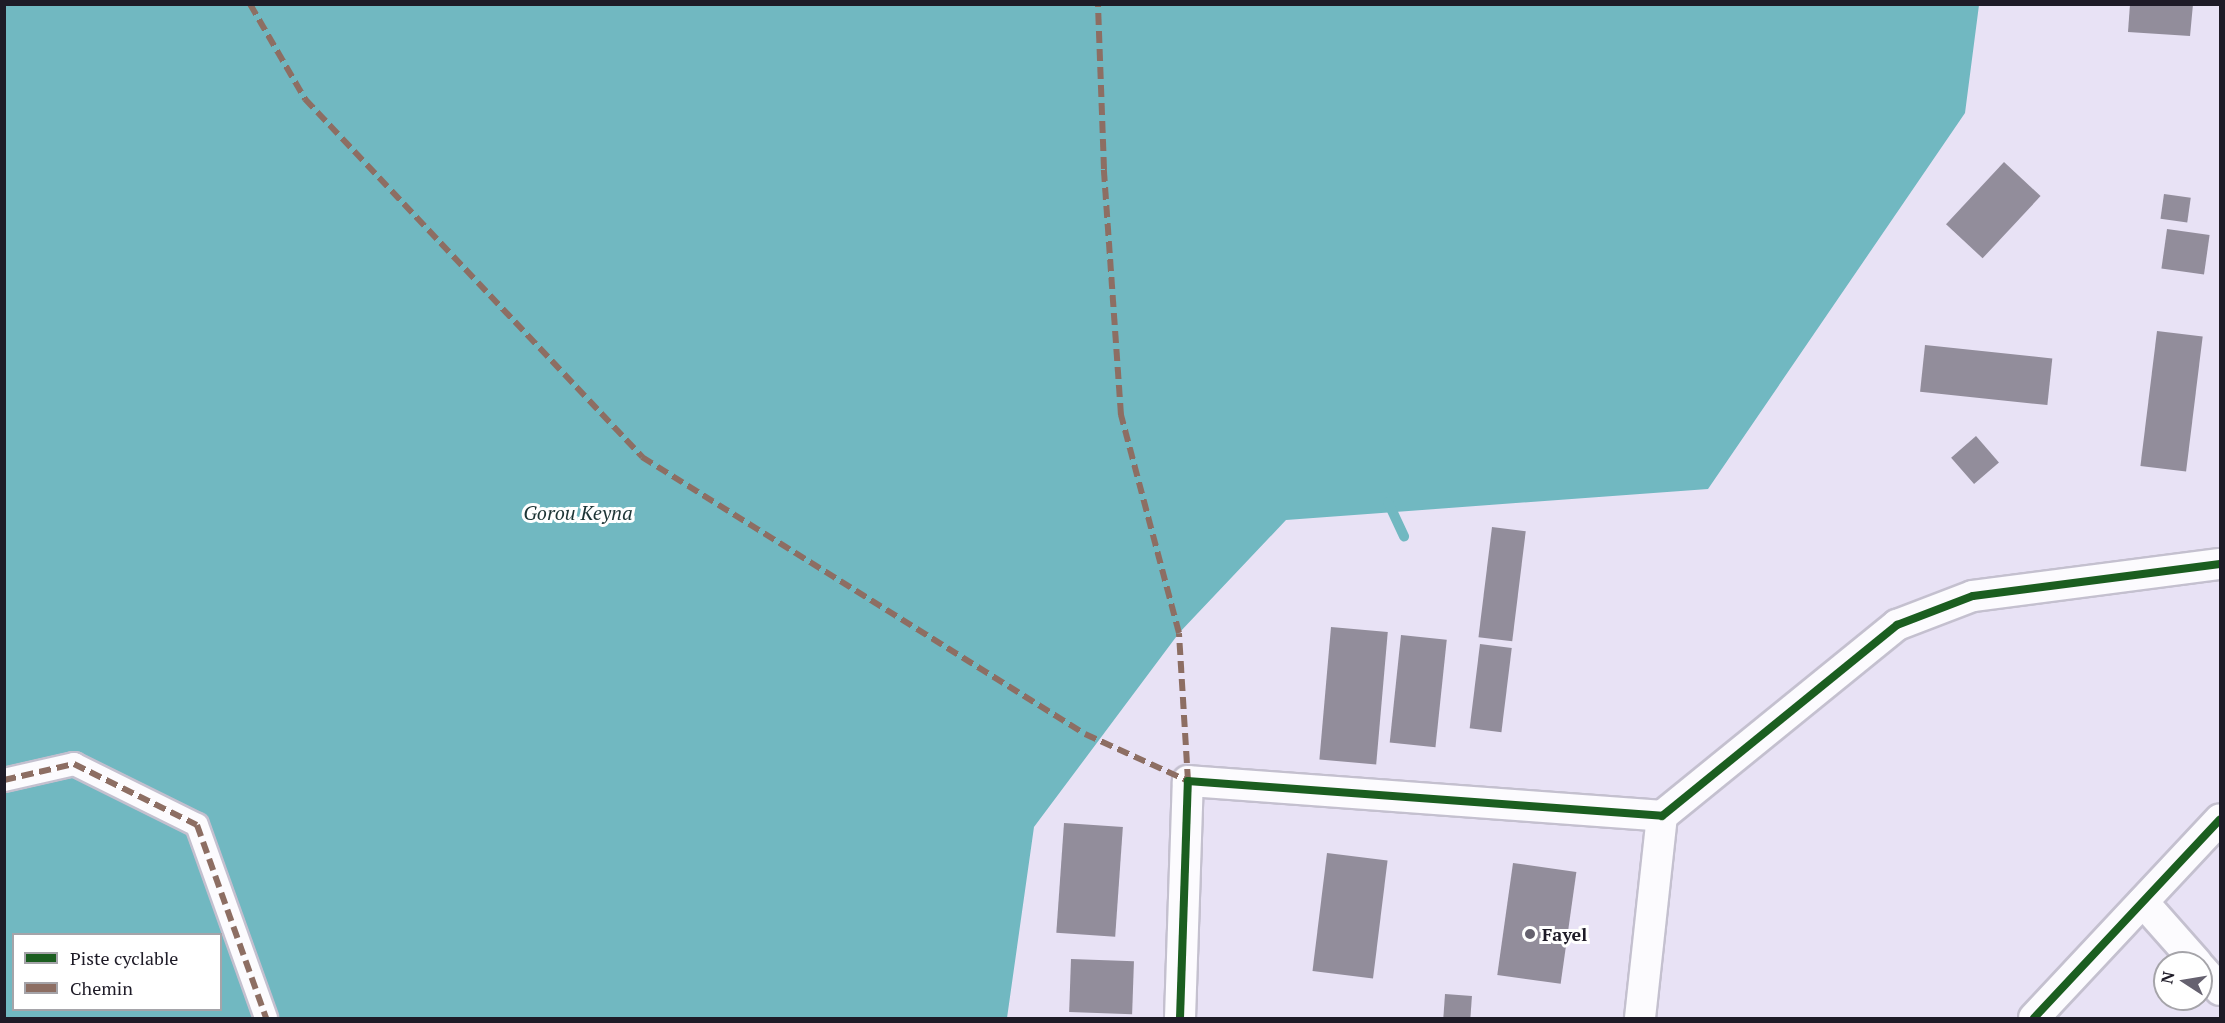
<!DOCTYPE html>
<html>
<head>
<meta charset="utf-8">
<style>
  body { margin:0 }
  #map { position:relative; width:2225px; height:1023px; overflow:hidden; background:#e8e2f5; font-family:"PT Serif",serif }
  div>[style] { position:absolute }
  .water>* { inset:0; background:#71b8c1 }
  .stream>* { height:10px; margin:-5px; padding:0 5px; transform-origin:5px; border-radius:5px; background:#71b8c1 }
  .building>* { inset:0; background:#928d9b; transform-origin:0 0 }
  .roads { filter:drop-shadow(2px 0 #c4c0cf) drop-shadow(-2px 0 #c4c0cf) drop-shadow(0 2px #c4c0cf) drop-shadow(0 -2px #c4c0cf) }
  .pedestrian>* { height:22px; margin:-11px; padding:0 11px; transform-origin:11px; border-radius:11px; background:#fcfbfe }
  .minor>* { height:30px; margin:-15px; padding:0 15px; transform-origin:15px; border-radius:15px; background:#fcfbfe }
  .quiet>* { height:6px; margin-top:-3px; transform-origin:0; background:repeating-linear-gradient(90deg,#8d6e63 0 12px,transparent 0 18px) }
  .cycleway>* { height:8px; margin:-4px; padding:0 4px; transform-origin:4px; border-radius:4px; background:#1b5e20 }
  .dots>* { width:16px; height:16px; translate:-50% -50%; box-sizing:border-box; border:3px solid #fff; border-radius:50% }
  span { translate:-50% -50%; white-space:nowrap; text-align:center; line-height:1.15; -webkit-text-stroke:6px #fff; paint-order:stroke }
  .poi-label { font-size:18px; color:#1e1b27; font-weight:700 }
  .left { translate:0 -50%; text-align:left }
  .water-label { font-size:20px; color:#1d3536; font-style:italic }
  .frame { position:absolute; inset:0; border:6px solid #1e1b27; pointer-events:none }
  .legend { position:absolute; left:12px; top:933px; width:210px; height:78px; box-sizing:border-box; background:#fff; border:2px solid #a5a4a9; margin:0; padding:8px 10px; list-style:none; font-size:18px; color:#1e1b27 }
  .legend li { display:flex; align-items:center; gap:12px; height:30px }
  .legend b { width:30px; border:2px solid #a5a4a9 }
  .north { position:absolute; left:2153px; top:951px; width:60px; height:60px; box-sizing:border-box; background:#fff; border:2px solid #a5a4a9; border-radius:50%; rotate:282deg; font-size:16px; font-weight:700; line-height:24px; text-align:center; color:#1e1b27 }
  .north::after { content:''; display:block; margin:auto; width:21px; height:27px; background:#65616f; clip-path:polygon(50% 0,100% 100%,50% 72%,0 100%) }
</style>
</head>
<body>
<div id="map">
  <div class="water">
    <i style="clip-path:polygon(evenodd,5px 5px,1979px 5px,1965px 113px,1708px 489px,1286px 520px,1179px 633px,1034px 827px,1007px 1018px,5px 1018px,5px 5px,14px 934px,220px 934px,220px 1010px,14px 1010px,14px 934px)"></i>
  </div>
  <div class="stream">
    <i style="left:1388px;top:502px;width:38px;rotate:65deg"></i>
  </div>
  <div class="building">
    <i style="clip-path:polygon(2130px 4px,2193px 4px,2190px 36px,2128px 32px)"></i>
    <i style="left:2004px;top:162px;width:50px;height:85px;rotate:43deg"></i>
    <i style="left:2164px;top:194px;width:27px;height:25px;rotate:8deg"></i>
    <i style="left:2167px;top:229px;width:43px;height:40px;rotate:8deg"></i>
    <i style="left:2157px;top:331px;width:46px;height:136px;rotate:7deg"></i>
    <i style="left:1925px;top:345px;width:128px;height:47px;rotate:6deg"></i>
    <i style="left:1976px;top:436px;width:35px;height:33px;rotate:49deg"></i>
    <i style="left:1492px;top:527px;width:34px;height:111px;rotate:7deg"></i>
    <i style="left:1331px;top:627px;width:57px;height:133px;rotate:5deg"></i>
    <i style="left:1401px;top:635px;width:46px;height:108px;rotate:6deg"></i>
    <i style="left:1480px;top:644px;width:32px;height:85px;rotate:7deg"></i>
    <i style="left:1064px;top:823px;width:59px;height:110px;rotate:4deg"></i>
    <i style="left:1327px;top:853px;width:61px;height:119px;rotate:7deg"></i>
    <i style="left:1513px;top:863px;width:64px;height:113px;rotate:8deg"></i>
    <i style="left:1071px;top:959px;width:63px;height:53px;rotate:2deg"></i>
    <i style="left:1445px;top:994px;width:27px;height:24px;rotate:4deg"></i>
  </div>
  <div class="roads">
    <div class="pedestrian">
      <i style="left:4px;top:780px;width:72px;rotate:-12.9deg"></i>
      <i style="left:74px;top:764px;width:137px;rotate:26.4deg"></i>
      <i style="left:197px;top:825px;width:205px;rotate:70.3deg"></i>
    </div>
    <div class="minor">
      <i style="left:2143px;top:902px;width:81px;rotate:48.5deg"></i>
      <i style="left:2201px;top:968px;width:29px;rotate:49deg"></i>
      <i style="left:1180px;top:1018px;width:237px;rotate:-88.1deg"></i>
      <i style="left:1188px;top:781px;width:475px;rotate:4.2deg"></i>
      <i style="left:1662px;top:816px;width:303px;rotate:-39.1deg"></i>
      <i style="left:1897px;top:625px;width:81px;rotate:-20.9deg"></i>
      <i style="left:1973px;top:596px;width:249px;rotate:-7.4deg"></i>
      <i style="left:1640px;top:1018px;width:203px;rotate:-83.8deg"></i>
      <i style="left:2034px;top:1018px;width:272px;rotate:-46.9deg"></i>
    </div>
  </div>
  <div class="quiet">
    <i style="left:250px;top:4px;width:110px;rotate:59.9deg"></i>
    <i style="left:305px;top:99px;width:492px;rotate:46.7deg"></i>
    <i style="left:642px;top:457px;width:522px;rotate:32.02deg"></i>
    <i style="left:1085px;top:734px;width:113px;rotate:24.5deg"></i>
    <i style="left:1188px;top:781px;width:148px;rotate:-93.5deg"></i>
    <i style="left:1179px;top:633px;width:226px;rotate:-104.9deg"></i>
    <i style="left:1121px;top:415px;width:247px;rotate:-94deg"></i>
    <i style="left:1104px;top:169px;width:165px;rotate:-92.1deg"></i>
    <i style="left:4px;top:780px;width:72px;rotate:-12.9deg"></i>
    <i style="left:74px;top:764px;width:137px;rotate:26.4deg"></i>
    <i style="left:197px;top:825px;width:205px;rotate:70.3deg"></i>
  </div>
  <div class="cycleway">
    <i style="left:1180px;top:1018px;width:237px;rotate:-88.1deg"></i>
    <i style="left:1188px;top:781px;width:475px;rotate:4.2deg"></i>
    <i style="left:1662px;top:816px;width:303px;rotate:-39.1deg"></i>
    <i style="left:1897px;top:625px;width:81px;rotate:-20.9deg"></i>
    <i style="left:1973px;top:596px;width:249px;rotate:-7.4deg"></i>
    <i style="left:2034px;top:1018px;width:272px;rotate:-46.9deg"></i>
  </div>
  <div class="dots">
    <i style="left:1530px;top:934px;background:#65616f"></i>
  </div>
  <div class="poi-label">
    <span class="left" style="left:1542px;top:934px">Fayel</span>
  </div>
  <div class="water-label">
    <span style="left:578px;top:512px">Gorou Keyna</span>
  </div>
  <div class="frame"></div>
  <ul class="legend">
  <li><b style="height:8px;background:#1b5e20"></b>Piste cyclable</li>
  <li><b style="height:8px;background:#8d6e63"></b>Chemin</li>
  </ul>
  <div class="north">N</div>
</div>
</body>
</html>
